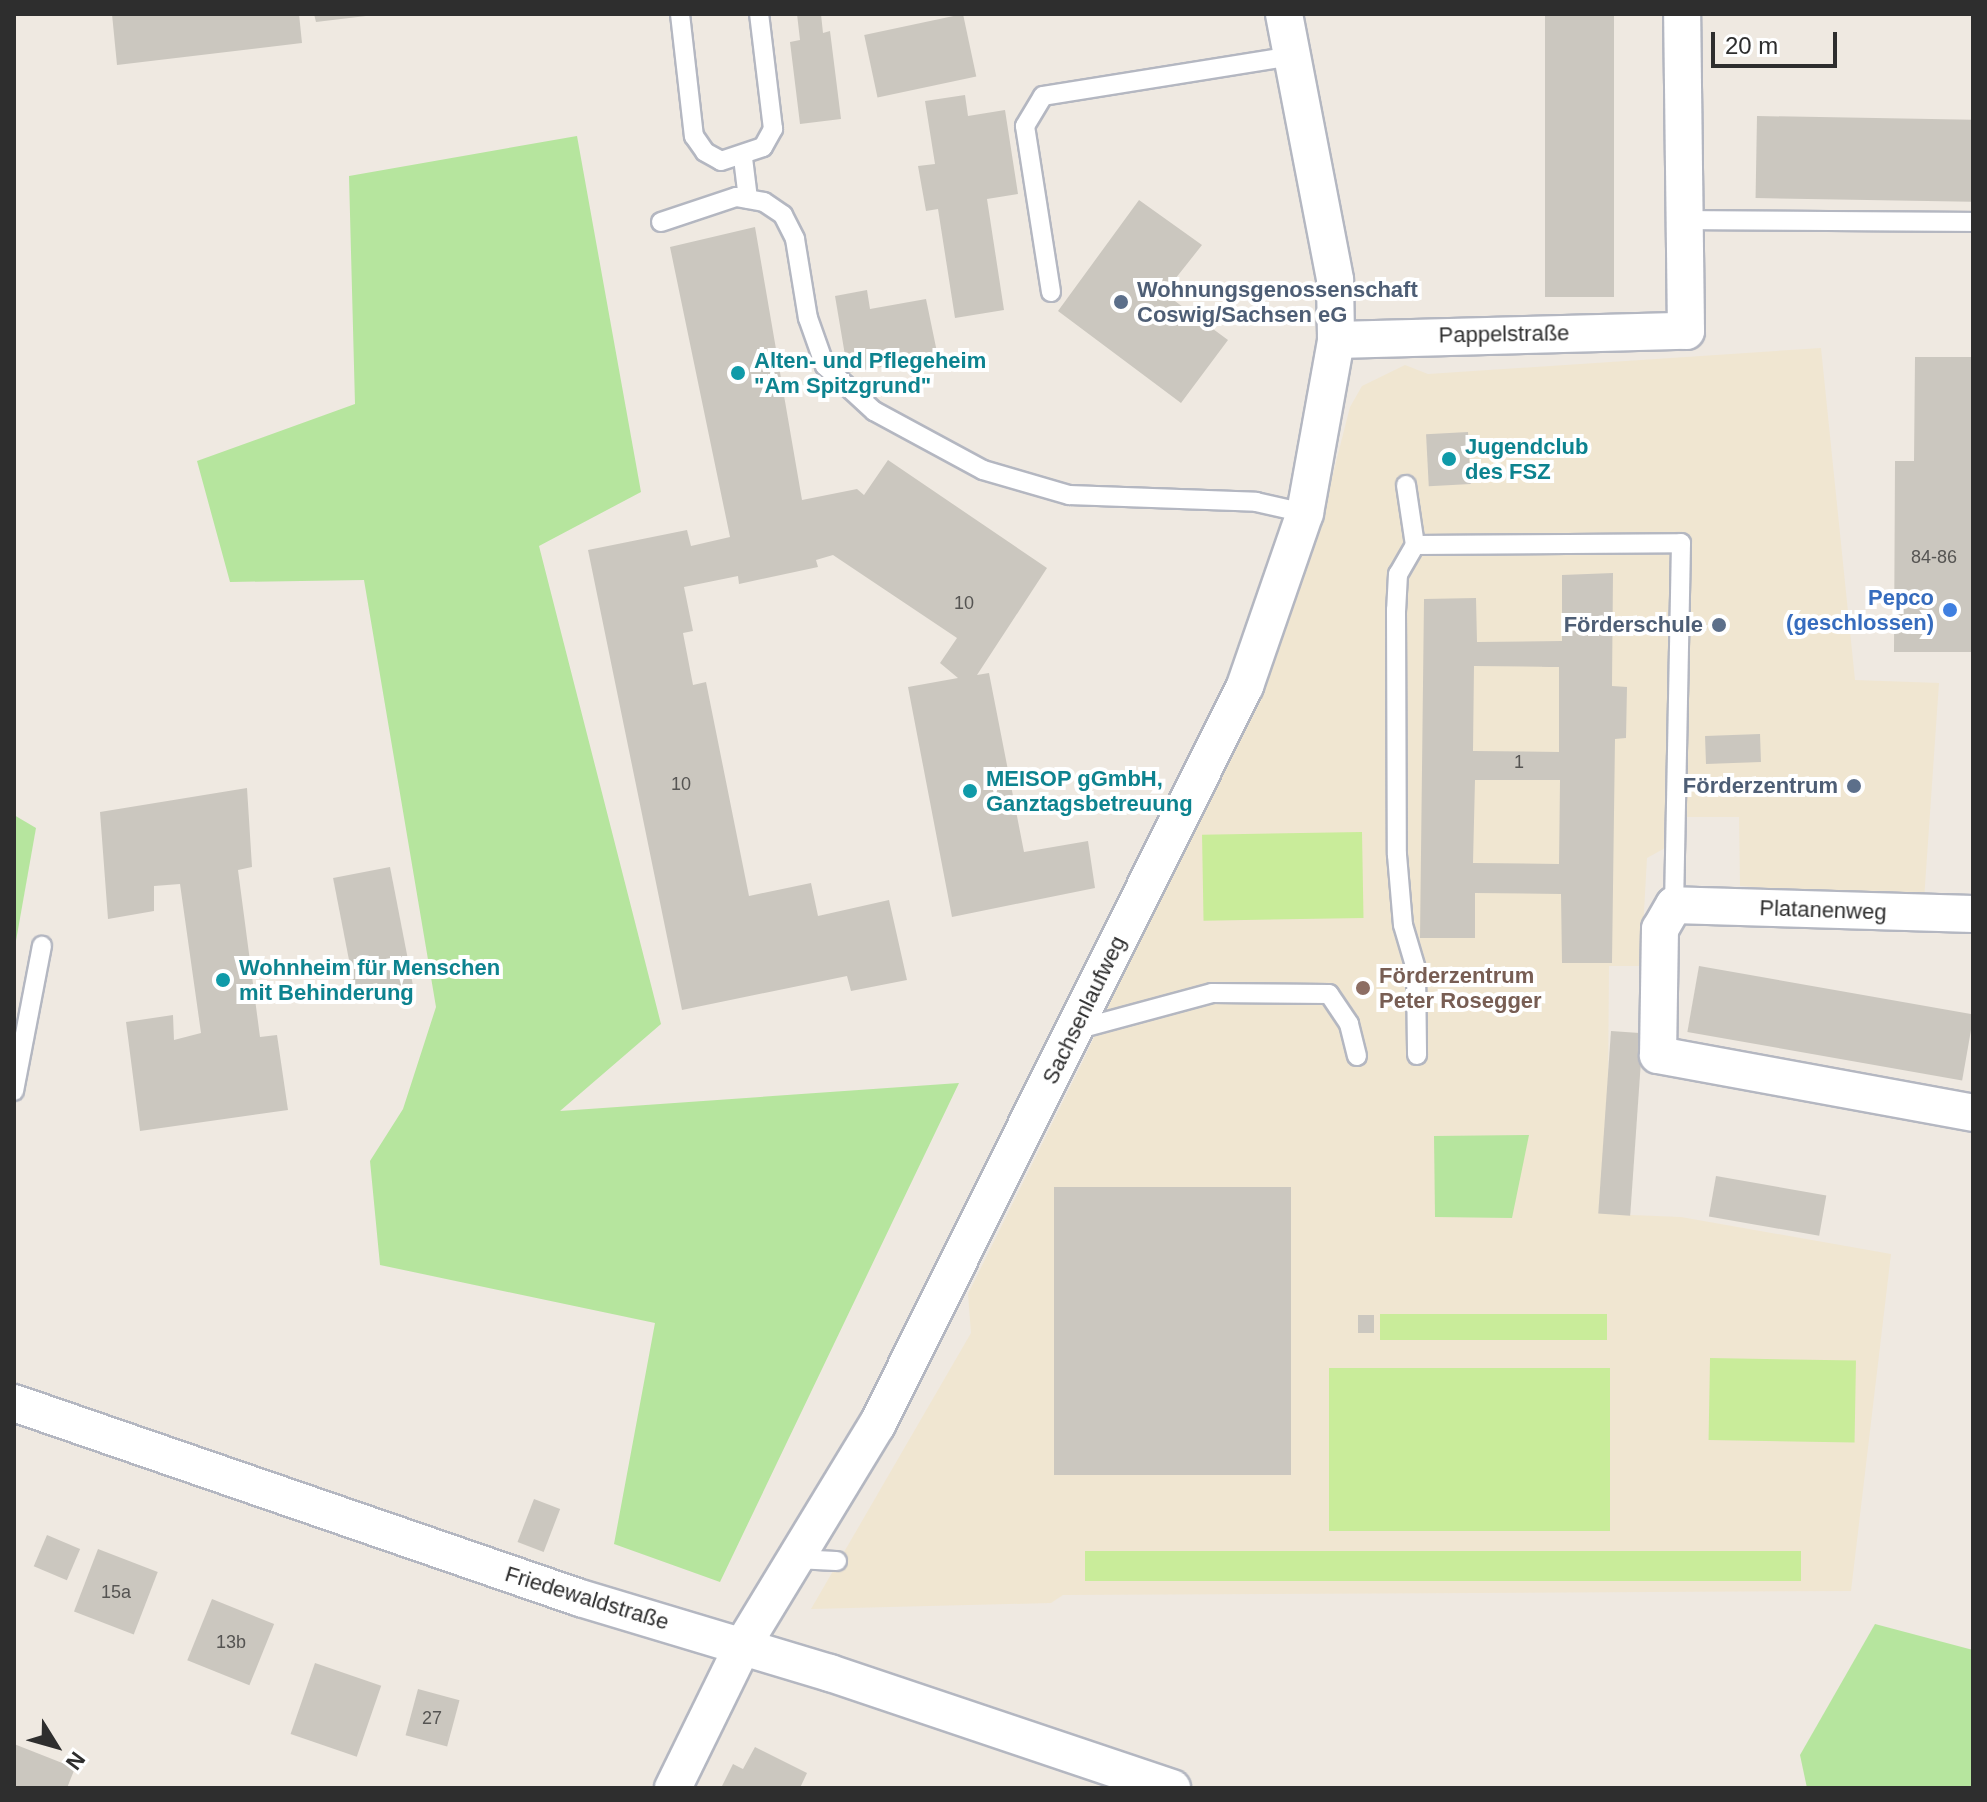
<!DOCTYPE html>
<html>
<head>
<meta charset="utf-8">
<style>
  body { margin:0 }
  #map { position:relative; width:1987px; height:1802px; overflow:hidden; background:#efe9e1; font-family:Helvetica,sans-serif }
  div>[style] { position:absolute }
  .education>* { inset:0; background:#f0e6d1 }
  .green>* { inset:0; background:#b6e59e }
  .pitch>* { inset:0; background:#c9ec9a; transform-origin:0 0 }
  .building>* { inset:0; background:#cbc7bf; transform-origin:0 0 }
  .roads { filter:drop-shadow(2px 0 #b4b7c1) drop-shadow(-2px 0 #b4b7c1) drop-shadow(0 2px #b4b7c1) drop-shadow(0 -2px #b4b7c1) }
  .lane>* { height:18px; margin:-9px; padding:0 9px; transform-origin:9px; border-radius:9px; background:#fff }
  .street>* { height:36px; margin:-18px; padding:0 18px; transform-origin:18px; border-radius:18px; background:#fff }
  .dots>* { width:22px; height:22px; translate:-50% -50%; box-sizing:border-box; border:4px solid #fff; border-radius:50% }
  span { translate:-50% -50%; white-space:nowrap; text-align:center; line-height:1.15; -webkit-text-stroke:8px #fff; paint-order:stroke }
  .number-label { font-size:18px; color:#555452 }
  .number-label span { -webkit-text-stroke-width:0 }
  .service-label { font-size:22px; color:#4e5e75; font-weight:700 }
  .left { translate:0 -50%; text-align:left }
  .right { translate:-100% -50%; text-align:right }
  .street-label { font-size:22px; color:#2e2e2e }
  .culture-label { font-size:22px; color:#0d838f; font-weight:700 }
  .shop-label { font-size:22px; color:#366cbe; font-weight:700 }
  .education-label { font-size:22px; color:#785e54; font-weight:700 }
  .frame { position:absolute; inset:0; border:16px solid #2e2e2e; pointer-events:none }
  .north { position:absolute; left:16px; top:1706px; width:80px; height:80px; -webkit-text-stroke:6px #fff; paint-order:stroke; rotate:127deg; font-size:22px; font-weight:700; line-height:32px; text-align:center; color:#2e2e2e }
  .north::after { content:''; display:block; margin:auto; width:28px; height:36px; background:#2e2e2e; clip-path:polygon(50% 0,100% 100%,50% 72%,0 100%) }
  .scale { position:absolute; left:1711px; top:32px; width:126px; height:36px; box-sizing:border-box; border:4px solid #2e2e2e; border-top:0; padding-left:10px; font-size:24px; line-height:28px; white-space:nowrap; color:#2e2e2e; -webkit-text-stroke:6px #fff; paint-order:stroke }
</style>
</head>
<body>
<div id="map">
  <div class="education">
    <i style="clip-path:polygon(1821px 348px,1855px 680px,1939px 683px,1924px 900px,1740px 886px,1739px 817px,1666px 817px,1665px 848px,1647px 858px,1641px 966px,1609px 966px,1607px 1214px,1681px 1217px,1891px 1254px,1851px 1591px,1063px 1595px,1051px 1603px,811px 1609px,971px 1333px,968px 1294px,1083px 1061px,1224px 756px,1320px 525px,1350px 407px,1362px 386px,1405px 365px,1428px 374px)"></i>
  </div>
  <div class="green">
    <i style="clip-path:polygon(577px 136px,641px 492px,539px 546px,661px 1024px,560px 1111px,959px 1083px,720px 1582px,614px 1544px,655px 1323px,380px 1265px,370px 1161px,403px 1109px,436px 1007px,364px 580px,230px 582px,197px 461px,355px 404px,349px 176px)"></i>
    <i style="clip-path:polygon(14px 815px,36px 828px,14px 952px)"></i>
    <i style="clip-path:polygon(1529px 1135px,1512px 1218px,1435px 1217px,1434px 1136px)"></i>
    <i style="clip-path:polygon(1875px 1624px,1973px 1650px,1973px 1788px,1807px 1788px,1800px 1755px)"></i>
  </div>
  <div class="pitch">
    <i style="left:1362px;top:832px;width:86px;height:160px;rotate:89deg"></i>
    <i style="left:1607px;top:1314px;width:26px;height:227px;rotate:90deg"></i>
    <i style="left:1710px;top:1358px;width:146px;height:82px;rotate:1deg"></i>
    <i style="left:1329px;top:1368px;width:281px;height:163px"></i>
    <i style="left:1085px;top:1551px;width:716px;height:30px"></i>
  </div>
  <div class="building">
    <i style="clip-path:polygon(112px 14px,299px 14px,302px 43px,117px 65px)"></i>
    <i style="clip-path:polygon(314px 14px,366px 14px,366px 16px,316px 22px)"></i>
    <i style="clip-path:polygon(797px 14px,821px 14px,823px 33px,830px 31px,841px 119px,800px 124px,790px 42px,800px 40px)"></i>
    <i style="left:963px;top:14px;width:64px;height:101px;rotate:78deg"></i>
    <i style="left:1545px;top:14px;width:69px;height:283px"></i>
    <i style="clip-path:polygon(965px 95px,968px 116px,1005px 110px,1018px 194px,987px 199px,1004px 310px,955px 318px,938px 209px,926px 211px,918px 166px,935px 164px,925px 101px)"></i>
    <i style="left:1757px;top:116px;width:216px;height:82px;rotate:1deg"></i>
    <i style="clip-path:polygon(1139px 200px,1202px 245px,1164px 293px,1228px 340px,1181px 403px,1058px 311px)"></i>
    <i style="clip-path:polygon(755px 227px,802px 500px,857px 489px,864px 495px,888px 460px,1047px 568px,977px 675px,989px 673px,1024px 852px,1088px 841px,1095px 888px,952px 917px,908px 687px,958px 678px,940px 663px,957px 638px,833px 555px,816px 560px,818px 567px,739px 584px,738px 576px,684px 587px,693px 631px,683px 633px,693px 685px,706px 682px,749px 896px,811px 883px,818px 916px,889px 900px,907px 980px,851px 991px,847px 976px,682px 1010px,588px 550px,687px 530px,691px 546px,730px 537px,670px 247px)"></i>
    <i style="clip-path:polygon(867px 290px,870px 309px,926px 299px,938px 357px,848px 373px,835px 296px)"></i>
    <i style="clip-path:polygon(1915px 357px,1973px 357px,1973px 652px,1894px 652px,1895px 461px,1914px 461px)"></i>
    <i style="left:1468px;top:432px;width:52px;height:42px;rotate:87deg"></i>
    <i style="clip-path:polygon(evenodd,1613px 573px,1612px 686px,1627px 687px,1626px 738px,1615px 739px,1612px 963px,1562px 963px,1561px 894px,1475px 893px,1475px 938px,1420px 938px,1424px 599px,1476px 598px,1477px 642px,1562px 641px,1562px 575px,1613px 573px,1474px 666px,1559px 667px,1559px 752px,1473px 751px,1474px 666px,1613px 573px,1475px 780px,1560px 780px,1559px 864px,1473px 863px,1475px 780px)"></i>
    <i style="left:1760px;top:734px;width:28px;height:55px;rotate:88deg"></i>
    <i style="clip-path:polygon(247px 788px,252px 867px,238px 870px,260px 1037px,277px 1035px,288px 1110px,140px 1131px,126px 1022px,173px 1015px,174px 1040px,201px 1033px,180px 884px,154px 886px,154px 911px,108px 919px,100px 812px)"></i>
    <i style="left:390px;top:867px;width:127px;height:58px;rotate:79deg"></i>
    <i style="left:1699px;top:966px;width:279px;height:67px;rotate:10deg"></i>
    <i style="left:1611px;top:1031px;width:32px;height:183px;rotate:4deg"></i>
    <i style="left:1716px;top:1176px;width:112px;height:41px;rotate:10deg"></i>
    <i style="left:1054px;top:1187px;width:237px;height:288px"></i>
    <i style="left:1358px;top:1315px;width:16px;height:18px"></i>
    <i style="left:534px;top:1499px;width:28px;height:46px;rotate:21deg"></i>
    <i style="left:47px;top:1535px;width:36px;height:34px;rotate:23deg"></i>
    <i style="left:98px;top:1549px;width:64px;height:67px;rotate:21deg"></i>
    <i style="left:212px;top:1599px;width:67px;height:66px;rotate:22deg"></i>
    <i style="left:315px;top:1663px;width:70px;height:75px;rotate:19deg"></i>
    <i style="left:418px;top:1689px;width:43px;height:48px;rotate:15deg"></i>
    <i style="clip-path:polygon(14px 1744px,75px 1768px,67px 1788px,14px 1788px)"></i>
    <i style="clip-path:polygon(755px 1747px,807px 1773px,800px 1788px,721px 1788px,733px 1764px,743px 1769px)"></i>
  </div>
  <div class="roads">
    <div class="lane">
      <i style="left:680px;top:14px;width:123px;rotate:83.5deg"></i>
      <i style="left:694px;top:136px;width:19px;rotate:55deg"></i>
      <i style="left:705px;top:152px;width:18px;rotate:29deg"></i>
      <i style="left:721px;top:161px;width:44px;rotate:-18.4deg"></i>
      <i style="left:763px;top:147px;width:21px;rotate:-61deg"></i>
      <i style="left:773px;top:129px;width:116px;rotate:-96.9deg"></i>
      <i style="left:743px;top:158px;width:41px;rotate:83deg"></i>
      <i style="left:1684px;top:220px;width:289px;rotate:0.4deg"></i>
      <i style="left:661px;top:222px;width:79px;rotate:-18.4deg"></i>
      <i style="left:736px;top:197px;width:28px;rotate:10deg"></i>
      <i style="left:764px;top:202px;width:23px;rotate:34deg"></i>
      <i style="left:783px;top:215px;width:27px;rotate:63deg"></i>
      <i style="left:795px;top:239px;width:80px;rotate:80.7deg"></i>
      <i style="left:808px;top:318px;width:51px;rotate:70.5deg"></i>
      <i style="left:825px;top:366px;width:67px;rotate:42.6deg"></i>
      <i style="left:874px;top:411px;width:124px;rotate:28.4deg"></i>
      <i style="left:983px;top:470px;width:90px;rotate:16.2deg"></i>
      <i style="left:1069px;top:495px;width:187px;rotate:2.1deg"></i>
      <i style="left:1256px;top:502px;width:50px;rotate:12.7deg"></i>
      <i style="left:1051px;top:292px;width:168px;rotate:-98.9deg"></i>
      <i style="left:1025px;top:126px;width:35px;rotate:-59deg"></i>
      <i style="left:1043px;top:96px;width:252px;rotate:-9.1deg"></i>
      <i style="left:1406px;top:485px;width:61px;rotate:81.5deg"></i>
      <i style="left:1415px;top:545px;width:266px;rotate:-0.4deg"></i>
      <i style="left:1681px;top:543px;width:362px;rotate:91.1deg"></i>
      <i style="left:1415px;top:545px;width:34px;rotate:120deg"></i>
      <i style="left:1398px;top:574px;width:36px;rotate:93deg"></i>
      <i style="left:1396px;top:610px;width:245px;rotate:89.8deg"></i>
      <i style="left:1397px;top:855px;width:70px;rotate:85.1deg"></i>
      <i style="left:1403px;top:925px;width:46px;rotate:73.5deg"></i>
      <i style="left:1416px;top:969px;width:86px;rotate:89.3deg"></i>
      <i style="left:1075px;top:1030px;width:142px;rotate:-15.1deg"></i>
      <i style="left:1212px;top:993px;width:117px;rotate:0.5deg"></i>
      <i style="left:1329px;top:994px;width:36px;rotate:56deg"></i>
      <i style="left:1349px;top:1024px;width:33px;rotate:76deg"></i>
      <i style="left:14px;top:1091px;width:148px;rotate:-79.1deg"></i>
      <i style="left:795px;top:1559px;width:42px;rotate:2.7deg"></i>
    </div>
    <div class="street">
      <i style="left:1284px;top:14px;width:271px;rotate:79.1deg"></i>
      <i style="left:1335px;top:280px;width:60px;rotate:89deg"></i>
      <i style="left:1336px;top:340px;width:350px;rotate:-1.5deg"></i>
      <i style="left:1686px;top:331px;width:317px;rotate:-90.7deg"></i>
      <i style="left:1973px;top:914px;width:299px;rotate:-178.3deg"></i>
      <i style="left:1674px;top:905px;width:28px;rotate:120deg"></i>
      <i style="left:1660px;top:929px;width:126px;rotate:90.9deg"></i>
      <i style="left:1658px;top:1055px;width:320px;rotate:10.4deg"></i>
      <i style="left:14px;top:1403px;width:599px;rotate:19.01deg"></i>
      <i style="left:580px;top:1598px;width:261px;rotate:16.7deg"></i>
      <i style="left:830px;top:1673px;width:361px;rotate:18.6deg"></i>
      <i style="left:673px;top:1788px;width:159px;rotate:-63.9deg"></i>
      <i style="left:743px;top:1645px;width:258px;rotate:-58.7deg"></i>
      <i style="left:877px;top:1425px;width:826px;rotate:-63.53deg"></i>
      <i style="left:1245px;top:686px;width:183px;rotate:-70.9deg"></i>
      <i style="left:1305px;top:513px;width:176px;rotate:-79.8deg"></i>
    </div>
  </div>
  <div class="dots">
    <i style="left:1121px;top:302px;background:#5c6f8a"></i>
    <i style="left:738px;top:373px;background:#0f9aa8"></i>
    <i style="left:1449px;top:459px;background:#0f9aa8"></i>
    <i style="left:1950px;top:610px;background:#3f7fe0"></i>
    <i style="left:1719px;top:625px;background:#5c6f8a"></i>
    <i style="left:1854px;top:786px;background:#5c6f8a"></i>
    <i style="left:970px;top:791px;background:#0f9aa8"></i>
    <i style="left:223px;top:980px;background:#0f9aa8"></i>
    <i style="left:1363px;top:988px;background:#8d6e63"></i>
  </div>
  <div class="number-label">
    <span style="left:1934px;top:557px">84-86</span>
    <span style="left:964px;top:603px">10</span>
    <span style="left:1519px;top:762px">1</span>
    <span style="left:681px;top:784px">10</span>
    <span style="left:116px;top:1592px">15a</span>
    <span style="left:231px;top:1642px">13b</span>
    <span style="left:432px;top:1718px">27</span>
  </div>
  <div class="service-label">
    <span class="left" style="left:1137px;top:302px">Wohnungsgenossenschaft<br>Coswig/Sachsen eG</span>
    <span class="right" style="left:1703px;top:625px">Förderschule</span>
    <span class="right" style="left:1838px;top:786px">Förderzentrum</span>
  </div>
  <div class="street-label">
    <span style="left:1504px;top:334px;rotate:-1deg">Pappelstraße</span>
    <span style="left:1823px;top:910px;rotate:2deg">Platanenweg</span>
    <span style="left:1084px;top:1010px;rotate:-64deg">Sachsenlaufweg</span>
    <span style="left:587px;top:1598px;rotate:17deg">Friedewaldstraße</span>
  </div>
  <div class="culture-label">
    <span class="left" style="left:754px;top:373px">Alten- und Pflegeheim<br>"Am Spitzgrund"</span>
    <span class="left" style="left:1465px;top:459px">Jugendclub<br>des FSZ</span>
    <span class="left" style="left:986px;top:791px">MEISOP gGmbH,<br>Ganztagsbetreuung</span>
    <span class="left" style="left:239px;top:980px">Wohnheim für Menschen<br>mit Behinderung</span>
  </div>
  <div class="shop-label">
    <span class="right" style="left:1934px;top:610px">Pepco<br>(geschlossen)</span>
  </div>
  <div class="education-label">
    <span class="left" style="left:1379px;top:988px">Förderzentrum<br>Peter Rosegger</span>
  </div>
  <div class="frame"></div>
  <div class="north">N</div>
  <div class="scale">20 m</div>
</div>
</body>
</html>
